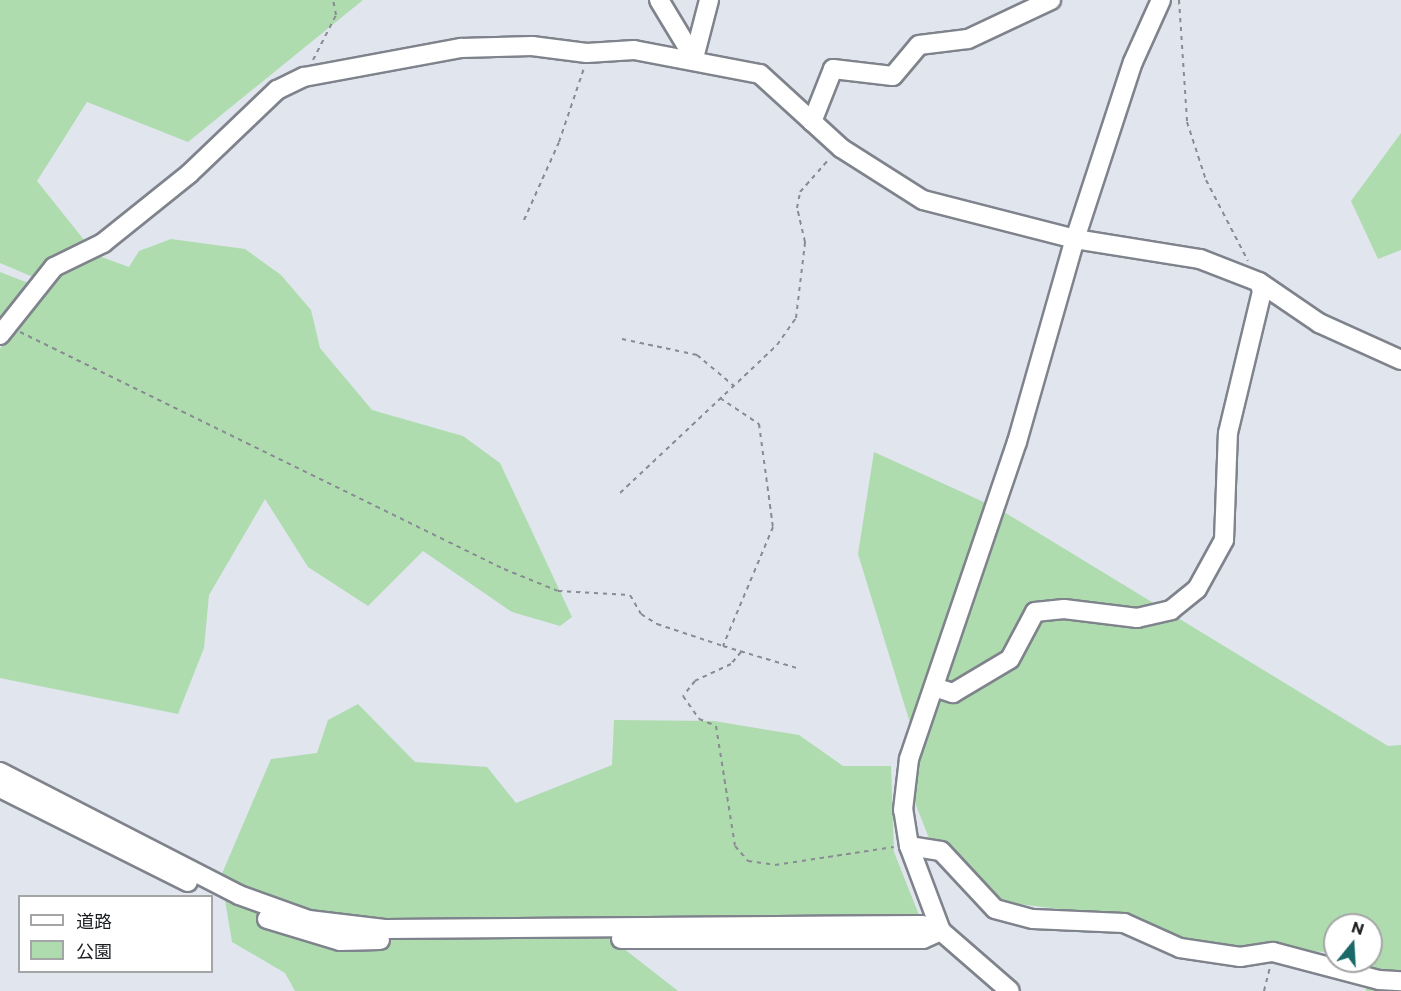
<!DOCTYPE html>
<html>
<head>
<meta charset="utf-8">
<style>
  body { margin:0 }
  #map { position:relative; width:1401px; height:991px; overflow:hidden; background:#e0e5ee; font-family:Commissioner,"Noto Sans JP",sans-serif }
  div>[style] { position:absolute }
  .green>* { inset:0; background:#afdcaf }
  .path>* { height:2px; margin-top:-1px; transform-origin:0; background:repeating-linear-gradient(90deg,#888c92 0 4.5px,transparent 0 9px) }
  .roads { filter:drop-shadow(2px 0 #7f838c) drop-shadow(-2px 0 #7f838c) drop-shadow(0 2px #7f838c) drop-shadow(0 -2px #7f838c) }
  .minor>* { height:18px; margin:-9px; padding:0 9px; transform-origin:9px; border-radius:9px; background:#fff }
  span { translate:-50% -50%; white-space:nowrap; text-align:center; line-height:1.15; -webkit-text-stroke:6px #fff; paint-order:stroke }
  .legend { position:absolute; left:18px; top:895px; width:195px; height:78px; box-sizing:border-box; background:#fff; border:2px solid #a4a5a6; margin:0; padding:8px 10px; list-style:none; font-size:18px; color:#1b1d20 }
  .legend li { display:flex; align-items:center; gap:12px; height:30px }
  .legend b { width:30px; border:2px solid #a4a5a6 }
  .north { position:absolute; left:1323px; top:913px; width:60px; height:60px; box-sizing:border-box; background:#fff; border:2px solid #a4a5a6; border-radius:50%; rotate:18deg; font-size:16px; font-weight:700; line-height:24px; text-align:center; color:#1b1d20 }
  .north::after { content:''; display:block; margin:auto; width:21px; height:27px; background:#1b6868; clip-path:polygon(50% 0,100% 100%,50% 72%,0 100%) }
</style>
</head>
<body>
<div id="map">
  <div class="green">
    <i style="clip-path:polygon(0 0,363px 0,188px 142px,87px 102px,37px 181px,96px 255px,129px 267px,139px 251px,171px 239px,245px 249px,281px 275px,311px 310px,320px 348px,372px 410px,463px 436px,500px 463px,572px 617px,560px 626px,512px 612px,423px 551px,368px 606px,308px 567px,265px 499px,209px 595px,204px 648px,178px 714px,0 678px,0 349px,40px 280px,0 263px)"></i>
    <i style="clip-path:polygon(1401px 133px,1401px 250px,1378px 259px,1351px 201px)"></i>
    <i style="clip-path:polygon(0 272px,31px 284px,0 330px)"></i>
    <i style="clip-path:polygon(874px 452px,999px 509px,1388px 746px,1401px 745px,1401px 991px,1366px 991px,1371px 925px,1335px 925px,1335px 952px,1240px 950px,1177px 937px,1125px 917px,1001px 902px,942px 842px,929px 838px,915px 803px,919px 752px,858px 554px)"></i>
    <i style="clip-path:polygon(358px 704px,415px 762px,487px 767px,516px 803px,612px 765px,614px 720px,714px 721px,799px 735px,843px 766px,891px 766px,894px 852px,919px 915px,618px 923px,623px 948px,678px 991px,295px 991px,285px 973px,232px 942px,221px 876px,271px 759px,317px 753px,328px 720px)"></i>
  </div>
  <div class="path">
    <i style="left:1179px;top:0;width:122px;rotate:86.2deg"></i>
    <i style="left:1187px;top:122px;width:61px;rotate:71.9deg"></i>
    <i style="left:1206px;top:180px;width:91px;rotate:62.6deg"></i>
    <i style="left:313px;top:60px;width:51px;rotate:-62.9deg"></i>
    <i style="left:336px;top:15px;width:15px;rotate:-101deg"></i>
    <i style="left:524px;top:220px;width:85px;rotate:-65.8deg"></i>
    <i style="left:559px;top:142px;width:78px;rotate:-71.3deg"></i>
    <i style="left:20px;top:332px;width:539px;rotate:26.09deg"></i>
    <i style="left:504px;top:569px;width:58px;rotate:22.2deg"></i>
    <i style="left:558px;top:591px;width:72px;rotate:3.2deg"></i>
    <i style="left:630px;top:595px;width:22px;rotate:60deg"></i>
    <i style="left:641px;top:614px;width:19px;rotate:32deg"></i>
    <i style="left:657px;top:624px;width:70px;rotate:18.4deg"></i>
    <i style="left:622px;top:339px;width:77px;rotate:12deg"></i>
    <i style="left:697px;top:355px;width:48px;rotate:40deg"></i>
    <i style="left:720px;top:398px;width:47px;rotate:33.7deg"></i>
    <i style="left:759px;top:424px;width:104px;rotate:82.3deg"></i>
    <i style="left:773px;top:527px;width:129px;rotate:112.8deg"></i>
    <i style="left:723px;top:646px;width:80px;rotate:16.6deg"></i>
    <i style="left:620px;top:493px;width:216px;rotate:-43.3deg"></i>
    <i style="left:777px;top:345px;width:33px;rotate:-55deg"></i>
    <i style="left:796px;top:318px;width:77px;rotate:-83.2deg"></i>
    <i style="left:805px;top:242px;width:35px;rotate:-103deg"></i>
    <i style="left:797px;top:208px;width:16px;rotate:-79deg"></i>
    <i style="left:800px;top:192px;width:45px;rotate:-48.6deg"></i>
    <i style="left:741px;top:652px;width:16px;rotate:130deg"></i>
    <i style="left:731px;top:664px;width:40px;rotate:155deg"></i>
    <i style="left:695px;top:681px;width:19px;rotate:129deg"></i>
    <i style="left:683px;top:696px;width:28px;rotate:55deg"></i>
    <i style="left:699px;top:719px;width:18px;rotate:22deg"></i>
    <i style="left:716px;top:726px;width:121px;rotate:81deg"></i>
    <i style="left:735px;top:846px;width:20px;rotate:49deg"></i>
    <i style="left:748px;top:861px;width:27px;rotate:8deg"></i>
    <i style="left:775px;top:865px;width:120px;rotate:-8.6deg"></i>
    <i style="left:1264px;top:991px;width:25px;rotate:-76deg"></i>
  </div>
  <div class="roads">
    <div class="minor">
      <i style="left:659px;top:0;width:68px;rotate:58.9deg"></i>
      <i style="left:694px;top:58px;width:60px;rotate:-75.5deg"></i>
      <i style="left:812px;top:122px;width:57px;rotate:-68.4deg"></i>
      <i style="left:833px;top:69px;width:60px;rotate:6.7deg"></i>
      <i style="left:893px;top:76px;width:40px;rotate:-50deg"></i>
      <i style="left:919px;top:45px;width:49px;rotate:-7deg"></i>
      <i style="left:968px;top:39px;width:92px;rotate:-25.2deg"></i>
      <i style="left:0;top:335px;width:87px;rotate:-51.5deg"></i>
      <i style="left:54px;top:267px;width:55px;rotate:-26.1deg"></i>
      <i style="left:103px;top:243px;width:110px;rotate:-38.7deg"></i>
      <i style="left:189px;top:174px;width:122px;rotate:-43.7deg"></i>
      <i style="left:277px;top:90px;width:30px;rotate:-26deg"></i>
      <i style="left:304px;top:77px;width:160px;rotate:-10.5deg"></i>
      <i style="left:461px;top:48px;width:71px;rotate:-1.6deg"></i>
      <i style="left:532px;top:46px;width:55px;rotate:7.3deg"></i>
      <i style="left:587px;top:53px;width:47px;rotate:-3.7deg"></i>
      <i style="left:634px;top:50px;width:128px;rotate:10.8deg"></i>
      <i style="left:760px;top:74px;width:110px;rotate:42.4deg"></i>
      <i style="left:841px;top:148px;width:97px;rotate:32.4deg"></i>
      <i style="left:923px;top:200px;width:157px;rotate:14.4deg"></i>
      <i style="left:1075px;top:239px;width:127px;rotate:9.1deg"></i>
      <i style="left:1200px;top:259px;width:63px;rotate:21.3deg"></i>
      <i style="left:1259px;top:282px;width:73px;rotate:34.3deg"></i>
      <i style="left:1319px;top:323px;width:90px;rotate:24.3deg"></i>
      <i style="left:934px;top:687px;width:20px;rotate:18deg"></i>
      <i style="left:953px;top:693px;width:66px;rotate:-30.8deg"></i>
      <i style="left:1010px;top:659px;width:53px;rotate:-62deg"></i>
      <i style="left:1035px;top:612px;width:29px;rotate:-6deg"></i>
      <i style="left:1064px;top:609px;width:74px;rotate:7deg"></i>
      <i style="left:1137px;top:618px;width:35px;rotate:-13deg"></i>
      <i style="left:1171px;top:610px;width:33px;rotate:-39deg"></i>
      <i style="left:1197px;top:589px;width:56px;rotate:-61.1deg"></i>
      <i style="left:1224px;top:540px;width:107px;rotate:-87.9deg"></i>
      <i style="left:1228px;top:433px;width:146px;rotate:-76.5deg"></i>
      <i style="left:1262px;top:291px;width:9px;rotate:-108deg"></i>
      <i style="left:0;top:772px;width:269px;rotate:27.2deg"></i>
      <i style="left:239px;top:895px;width:74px;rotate:19.7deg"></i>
      <i style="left:309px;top:920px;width:78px;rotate:6.7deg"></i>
      <i style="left:386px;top:929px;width:536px;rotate:-0.43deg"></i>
      <i style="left:922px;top:925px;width:20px;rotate:18deg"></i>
      <i style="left:941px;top:931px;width:91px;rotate:41deg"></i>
      <i style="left:0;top:788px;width:210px;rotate:26.6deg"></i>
      <i style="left:909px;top:846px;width:32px;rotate:9deg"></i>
      <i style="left:941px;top:851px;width:79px;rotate:47deg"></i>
      <i style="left:995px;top:909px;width:39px;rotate:15deg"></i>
      <i style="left:1033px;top:919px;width:91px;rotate:2.5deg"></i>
      <i style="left:1124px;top:923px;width:61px;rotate:24.1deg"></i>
      <i style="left:1180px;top:948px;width:61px;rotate:8.5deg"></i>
      <i style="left:1240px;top:957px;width:33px;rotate:-9deg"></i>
      <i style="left:1273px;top:952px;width:110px;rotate:14.8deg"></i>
      <i style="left:1379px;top:980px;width:22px;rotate:3deg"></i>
      <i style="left:267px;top:919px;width:76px;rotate:16.8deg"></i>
      <i style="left:340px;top:941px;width:40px;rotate:-1.4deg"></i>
      <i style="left:941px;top:931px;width:91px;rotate:-110.6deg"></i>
      <i style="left:909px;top:846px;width:36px;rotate:-99deg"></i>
      <i style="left:903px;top:810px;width:51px;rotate:-83.3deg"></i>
      <i style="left:909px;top:759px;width:335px;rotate:-71.2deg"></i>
      <i style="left:1017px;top:442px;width:211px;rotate:-74.1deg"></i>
      <i style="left:1075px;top:239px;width:186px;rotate:-71.9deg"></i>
      <i style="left:1133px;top:62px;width:68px;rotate:-65.7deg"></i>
      <i style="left:621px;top:939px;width:302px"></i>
      <i style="left:923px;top:939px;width:20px;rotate:-24deg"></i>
    </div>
  </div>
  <ul class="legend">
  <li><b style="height:8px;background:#fff"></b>道路</li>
  <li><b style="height:16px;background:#afdcaf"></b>公園</li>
  </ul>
  <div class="north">N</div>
</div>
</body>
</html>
